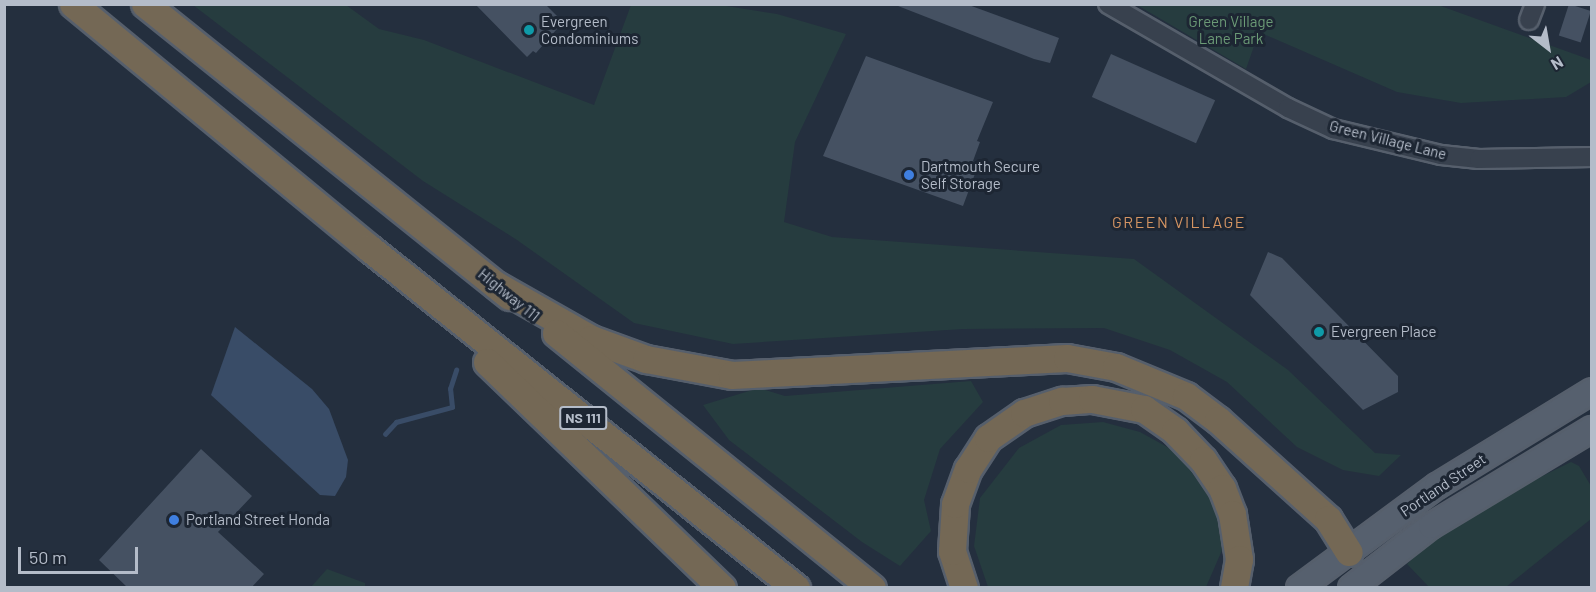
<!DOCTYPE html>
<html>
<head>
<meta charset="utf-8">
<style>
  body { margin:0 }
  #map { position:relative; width:1596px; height:592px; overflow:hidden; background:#242f3e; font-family:Barlow,sans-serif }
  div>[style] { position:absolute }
  .green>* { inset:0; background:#263c3f }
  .water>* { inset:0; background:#394c67 }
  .stream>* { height:4.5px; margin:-2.25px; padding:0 2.25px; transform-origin:2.25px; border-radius:2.25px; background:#394c67 }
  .building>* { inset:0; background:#455162; transform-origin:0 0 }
  .roads { filter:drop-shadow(2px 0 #565f6c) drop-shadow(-2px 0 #565f6c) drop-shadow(0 2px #565f6c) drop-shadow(0 -2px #565f6c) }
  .minor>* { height:18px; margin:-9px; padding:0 9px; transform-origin:9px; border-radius:9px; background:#38414e }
  .major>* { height:24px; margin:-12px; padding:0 12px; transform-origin:12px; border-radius:12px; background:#56606e }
  .highway>* { height:27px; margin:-13.5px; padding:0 13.5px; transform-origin:13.5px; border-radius:13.5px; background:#746855 }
  .dots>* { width:16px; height:16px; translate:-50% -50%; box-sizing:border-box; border:3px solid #1d2633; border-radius:50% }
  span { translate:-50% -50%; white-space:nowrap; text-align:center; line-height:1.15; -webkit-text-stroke:6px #1d2633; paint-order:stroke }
  .shield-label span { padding:2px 4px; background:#1d2633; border:2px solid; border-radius:4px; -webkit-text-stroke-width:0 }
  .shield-label { font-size:14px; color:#b4bcc9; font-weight:700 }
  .poi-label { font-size:15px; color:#b4bcc9 }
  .left { translate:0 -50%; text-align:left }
  .park-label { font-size:15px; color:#6b9a76 }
  .street-label { font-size:15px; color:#b4bcc9 }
  .neighbourhood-label { font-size:16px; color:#d59563; letter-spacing:1.5px }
  .frame { position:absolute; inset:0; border:6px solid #b4bcc9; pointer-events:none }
  .north { position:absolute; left:1518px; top:18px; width:60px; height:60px; -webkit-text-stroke:4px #1d2633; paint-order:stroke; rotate:149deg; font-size:16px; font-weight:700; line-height:24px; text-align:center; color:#b4bcc9 }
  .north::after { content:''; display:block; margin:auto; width:21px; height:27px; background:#b4bcc9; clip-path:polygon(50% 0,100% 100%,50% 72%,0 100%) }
  .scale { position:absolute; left:18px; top:547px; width:120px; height:27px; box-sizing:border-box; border:3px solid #b4bcc9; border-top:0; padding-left:8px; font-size:18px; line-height:21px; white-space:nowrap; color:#b4bcc9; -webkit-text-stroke:4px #1d2633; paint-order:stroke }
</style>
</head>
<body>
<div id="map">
  <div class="green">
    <i style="clip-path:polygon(193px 5px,346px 5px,379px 29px,424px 40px,594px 105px,631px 5px,720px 5px,777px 14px,846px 34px,795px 142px,784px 222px,832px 237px,1134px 259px,1288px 370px,1375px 453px,1401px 455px,1379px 476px,1343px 470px,1297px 447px,1227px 382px,1170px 350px,1104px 328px,963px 329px,733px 344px,634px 323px,517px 240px,423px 181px)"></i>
    <i style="clip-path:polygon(1137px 5px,1438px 5px,1591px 60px,1591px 82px,1566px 97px,1461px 103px,1397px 92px,1259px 32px,1246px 69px)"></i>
    <i style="clip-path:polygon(971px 381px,983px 402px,940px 449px,924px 500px,931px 531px,900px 566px,862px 542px,729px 440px,703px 405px,759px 388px,785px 396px)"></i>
    <i style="clip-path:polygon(1103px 422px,1140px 432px,1178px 453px,1210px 498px,1223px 529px,1223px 548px,1206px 587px,988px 587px,974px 546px,980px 498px,1019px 448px,1061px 425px)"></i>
    <i style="clip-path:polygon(1571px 462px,1579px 466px,1591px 486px,1591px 519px,1506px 587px,1429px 587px,1407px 564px,1429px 542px,1475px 509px)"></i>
    <i style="clip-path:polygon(327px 569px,365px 583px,365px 587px,311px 587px)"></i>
  </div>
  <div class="water">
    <i style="clip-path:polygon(235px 327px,312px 389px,329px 409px,348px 460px,346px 477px,335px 496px,320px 495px,211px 395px)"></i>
  </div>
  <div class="stream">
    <i style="left:385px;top:434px;width:16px;rotate:-47deg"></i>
    <i style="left:396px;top:422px;width:58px;rotate:-15deg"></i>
    <i style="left:452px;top:407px;width:18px;rotate:-96deg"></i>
    <i style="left:450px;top:389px;width:20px;rotate:-72deg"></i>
  </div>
  <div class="building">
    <i style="clip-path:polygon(475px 4px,545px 4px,563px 22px,536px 53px,533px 51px,527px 57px)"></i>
    <i style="clip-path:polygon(893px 4px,966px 4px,1059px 38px,1050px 63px,1034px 59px)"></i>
    <i style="left:1569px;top:4px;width:23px;height:33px;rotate:18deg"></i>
    <i style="left:1111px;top:54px;width:114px;height:47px;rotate:24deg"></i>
    <i style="clip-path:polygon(866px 56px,993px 102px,977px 141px,980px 142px,973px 161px,979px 163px,963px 206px,823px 156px)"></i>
    <i style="clip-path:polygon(1268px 252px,1282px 258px,1392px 370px,1398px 376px,1398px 392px,1363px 410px,1250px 295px)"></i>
    <i style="clip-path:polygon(201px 449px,252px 496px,218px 532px,264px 574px,251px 588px,128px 588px,99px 560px)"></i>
  </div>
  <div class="roads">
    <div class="minor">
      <i style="left:1108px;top:4px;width:208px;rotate:30deg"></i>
      <i style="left:1288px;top:108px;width:50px;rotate:25deg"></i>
      <i style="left:1333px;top:129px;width:111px;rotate:13.5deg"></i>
      <i style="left:1441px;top:155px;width:38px;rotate:6deg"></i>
      <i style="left:1479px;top:159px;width:113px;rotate:-1deg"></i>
      <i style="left:1529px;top:20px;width:17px;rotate:-69deg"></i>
    </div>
    <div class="major">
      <i style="left:1299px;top:588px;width:172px;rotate:-36.5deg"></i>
      <i style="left:1437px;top:486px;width:182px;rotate:-31.5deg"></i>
      <i style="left:1351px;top:588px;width:101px;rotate:-37.8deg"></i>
      <i style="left:1431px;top:526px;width:188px;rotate:-31.1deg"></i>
    </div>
    <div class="highway">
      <i style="left:73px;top:4px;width:384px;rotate:39.5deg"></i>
      <i style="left:369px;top:248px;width:546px;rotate:38.53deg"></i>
      <i style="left:145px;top:4px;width:467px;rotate:38.7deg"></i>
      <i style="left:496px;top:285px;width:109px;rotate:29.6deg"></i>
      <i style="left:591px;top:339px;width:59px;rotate:20deg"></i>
      <i style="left:646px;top:359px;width:87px;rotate:10.5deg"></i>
      <i style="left:732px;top:375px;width:335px;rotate:-2.9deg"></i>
      <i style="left:1067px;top:358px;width:50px;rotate:10.4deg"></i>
      <i style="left:1116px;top:367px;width:76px;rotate:22.5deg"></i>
      <i style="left:1186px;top:396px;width:40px;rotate:37deg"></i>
      <i style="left:1218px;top:420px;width:148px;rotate:42deg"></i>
      <i style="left:1328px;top:519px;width:39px;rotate:58deg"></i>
      <i style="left:556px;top:333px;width:406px;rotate:38.9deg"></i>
      <i style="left:487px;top:362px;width:326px;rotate:43.9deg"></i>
      <i style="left:964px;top:588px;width:39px;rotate:-108deg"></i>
      <i style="left:952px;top:551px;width:47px;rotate:-86.3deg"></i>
      <i style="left:955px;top:504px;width:37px;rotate:-70deg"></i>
      <i style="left:968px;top:469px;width:37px;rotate:-57deg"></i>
      <i style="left:988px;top:438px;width:44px;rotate:-34.8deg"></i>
      <i style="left:1024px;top:413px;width:40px;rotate:-18deg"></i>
      <i style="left:1062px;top:401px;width:30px;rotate:-4deg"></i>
      <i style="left:1092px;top:399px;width:53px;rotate:10.9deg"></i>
      <i style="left:1144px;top:409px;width:38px;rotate:35deg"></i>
      <i style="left:1175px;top:431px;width:40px;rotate:46deg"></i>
      <i style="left:1203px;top:460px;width:34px;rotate:56deg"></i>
      <i style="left:1222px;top:488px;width:28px;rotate:69deg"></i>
      <i style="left:1232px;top:514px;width:46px;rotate:81.2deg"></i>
      <i style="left:1239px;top:559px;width:29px;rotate:100deg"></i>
    </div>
  </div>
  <div class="dots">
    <i style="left:529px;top:30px;background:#0f9aa8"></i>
    <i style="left:909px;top:175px;background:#3f7fe0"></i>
    <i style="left:1319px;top:332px;background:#0f9aa8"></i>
    <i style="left:174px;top:520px;background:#3f7fe0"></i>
  </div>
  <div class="shield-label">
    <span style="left:583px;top:418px">NS 111</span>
  </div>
  <div class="poi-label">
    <span class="left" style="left:541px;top:30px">Evergreen<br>Condominiums</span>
    <span class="left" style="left:921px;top:175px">Dartmouth Secure<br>Self Storage</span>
    <span class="left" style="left:1331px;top:332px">Evergreen Place</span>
    <span class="left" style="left:186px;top:520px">Portland Street Honda</span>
  </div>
  <div class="park-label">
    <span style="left:1231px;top:30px">Green Village<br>Lane Park</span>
  </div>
  <div class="street-label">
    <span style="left:1388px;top:140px;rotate:14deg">Green Village Lane</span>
    <span style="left:509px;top:295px;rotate:39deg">Highway 111</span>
    <span style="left:1443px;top:485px;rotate:-34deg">Portland Street</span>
  </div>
  <div class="neighbourhood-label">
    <span style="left:1179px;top:222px">GREEN VILLAGE</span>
  </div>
  <div class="frame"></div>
  <div class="north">N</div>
  <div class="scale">50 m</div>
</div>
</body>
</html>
